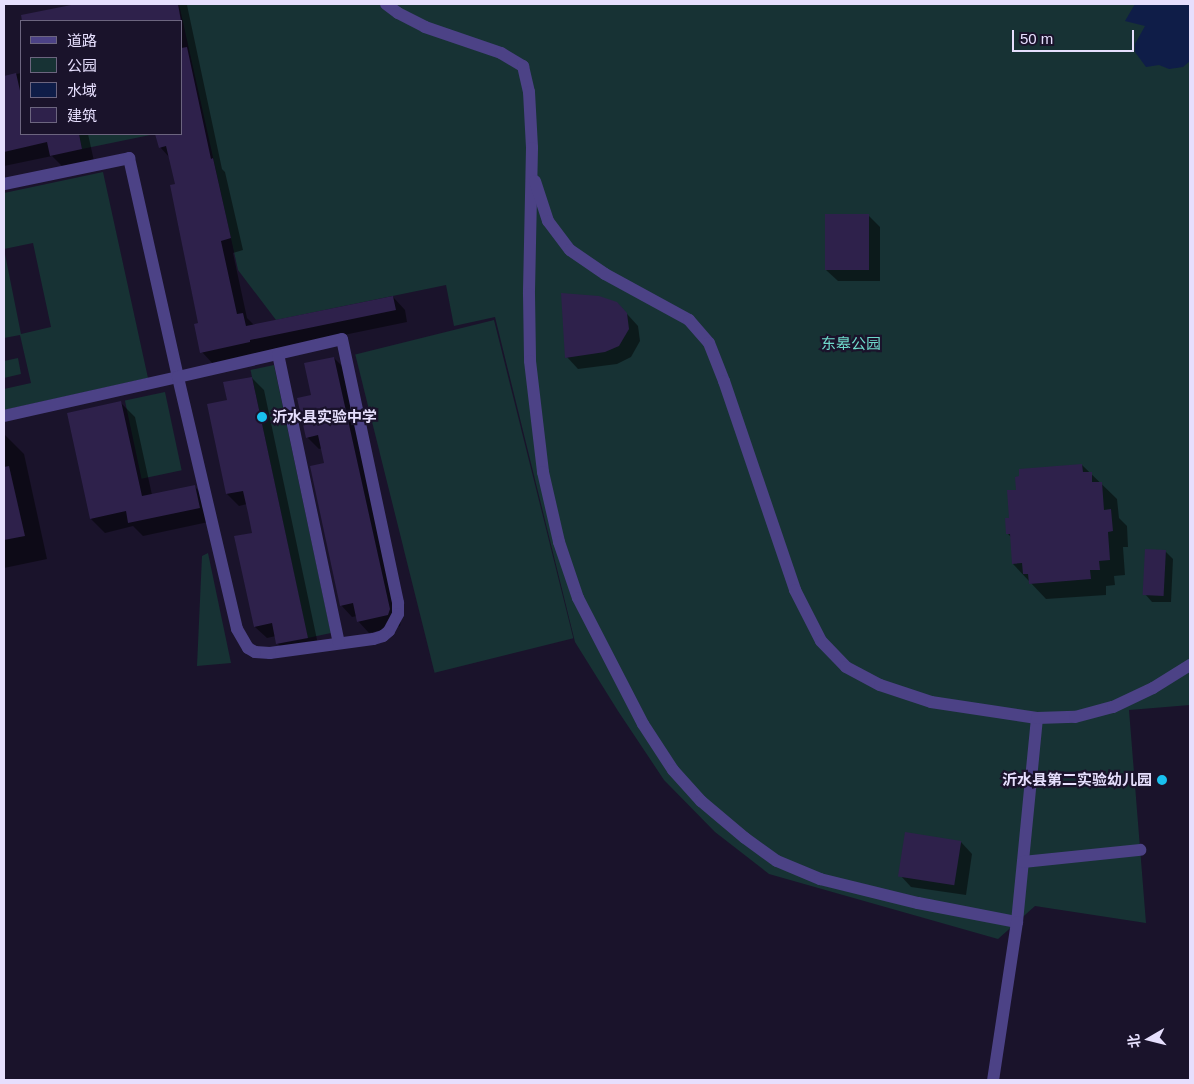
<!DOCTYPE html>
<html>
<head>
<meta charset="utf-8">
<style>
  body { margin:0 }
  #map { position:relative; width:1194px; height:1084px; overflow:hidden; background:#1a132b; font-family:Helvetica,"Noto Sans SC",sans-serif }
  div>[style] { position:absolute }
  .green>* { inset:0; background:#173234; transform-origin:0 0 }
  .water>* { inset:0; background:#0f1d48 }
  .shadow>* { inset:0; background:#0007 }
  .building>* { inset:0; background:#2e214b; transform-origin:0 0 }
  .minor>* { height:12px; margin:-6px; padding:0 6px; transform-origin:6px; border-radius:6px; background:#4c4286 }
  .dots>* { width:14px; height:14px; translate:-50% -50%; box-sizing:border-box; border:2px solid #1a132b; border-radius:50% }
  span { translate:-50% -50%; white-space:nowrap; text-align:center; line-height:1.15; -webkit-text-stroke:4.5px #1a132b; paint-order:stroke }
  .park-label { font-size:15px; color:#6fd9cb }
  .poi-label { font-size:15px; color:#e6dffd; font-weight:700 }
  .left { translate:0 -50%; text-align:left }
  .right { translate:-100% -50%; text-align:right }
  .frame { position:absolute; inset:0; border:5px solid #e6dffd; pointer-events:none }
  .legend { position:absolute; left:20px; top:20px; width:162px; height:115px; box-sizing:border-box; background:#1a132b; border:1px solid #6c657f; margin:0; padding:6px 9px; list-style:none; font-size:15px; color:#e6dffd }
  .legend li { display:flex; align-items:center; gap:10px; height:25px }
  .legend b { width:25px; border:1px solid #6c657f }
  .north { position:absolute; left:1124px; top:1014px; width:50px; height:50px; -webkit-text-stroke:4px #1a132b; paint-order:stroke; rotate:262deg; font-size:14px; font-weight:700; line-height:20px; text-align:center; color:#e6dffd }
  .north::after { content:''; display:block; margin:auto; width:18px; height:22px; background:#e6dffd; clip-path:polygon(50% 0,100% 100%,50% 72%,0 100%) }
  .scale { position:absolute; left:1012px; top:30px; width:122px; height:22px; box-sizing:border-box; border:2px solid #e6dffd; border-top:0; padding-left:6px; font-size:15px; line-height:18px; white-space:nowrap; color:#e6dffd; -webkit-text-stroke:4px #1a132b; paint-order:stroke }
</style>
</head>
<body>
<div id="map">
  <div class="green">
    <i style="clip-path:polygon(179px 4px,1190px 4px,1190px 705px,1129px 710px,1146px 923px,1035px 906px,998px 939px,769px 874px,715px 832px,664px 780px,618px 711px,575px 642px,495px 317px,454px 326px,446px 285px,276px 320px,238px 270px)"></i>
    <i style="clip-path:polygon(79px 134px,155px 134px,82px 149px)"></i>
    <i style="clip-path:polygon(evenodd,103px 172px,148px 378px,4px 410px,4px 389px,31px 383px,20px 335px,4px 338px,4px 193px,103px 172px,33px 243px,51px 327px,21px 334px,4px 249px,33px 243px)"></i>
    <i style="left:494px;top:320px;width:328px;height:143px;rotate:76deg"></i>
    <i style="clip-path:polygon(18px 358px,21px 374px,4px 378px,4px 361px)"></i>
    <i style="left:274px;top:365px;width:274px;height:24px;rotate:78deg"></i>
    <i style="left:165px;top:392px;width:80px;height:41px;rotate:78deg"></i>
    <i style="clip-path:polygon(208px 553px,231px 663px,197px 666px,202px 556px)"></i>
  </div>
  <div class="water">
    <i style="clip-path:polygon(1135px 4px,1190px 4px,1190px 61px,1183px 67px,1169px 69px,1159px 65px,1146px 67px,1135px 52px,1135px 44px,1145px 26px,1125px 21px)"></i>
  </div>
  <div class="shadow">
    <i style="clip-path:polygon(82px 4px,187px 5px,222px 169px,225px 172px,243px 250px,233px 253px,247px 318px,255px 326px,393px 297px,405px 310px,407px 322px,261px 352px,214px 365px,202px 352px,200px 324px,176px 185px,170px 158px,160px 147px,157px 134px,181px 134px,181px 21px,23px 21px,22px 17px)"></i>
    <i style="clip-path:polygon(21px 73px,21px 134px,88px 134px,94px 161px,64px 168px,52px 156px,4px 166px,4px 77px)"></i>
    <i style="clip-path:polygon(868px 215px,880px 227px,880px 281px,838px 281px,826px 270px)"></i>
    <i style="clip-path:polygon(617px 303px,638px 326px,640px 341px,631px 357px,617px 364px,578px 369px,567px 357px)"></i>
    <i style="clip-path:polygon(334px 358px,346px 370px,401px 621px,400px 626px,369px 633px,358px 621px,357px 616px,352px 617px,341px 605px,326px 464px,322px 448px,319px 449px,307px 437px,313px 395px)"></i>
    <i style="clip-path:polygon(252px 378px,264px 390px,319px 649px,289px 655px,277px 643px,276px 636px,267px 638px,255px 627px,253px 534px,247px 504px,239px 506px,227px 494px,209px 405px,229px 401px)"></i>
    <i style="clip-path:polygon(121px 403px,135px 417px,152px 495px,195px 487px,208px 500px,213px 521px,143px 536px,133px 526px,105px 533px,91px 519px)"></i>
    <i style="clip-path:polygon(4px 434px,24px 454px,47px 559px,4px 568px)"></i>
    <i style="clip-path:polygon(1082px 465px,1117px 499px,1119px 518px,1127px 526px,1128px 547px,1123px 547px,1125px 575px,1114px 576px,1115px 585px,1106px 586px,1106px 595px,1046px 599px,1013px 564px,1012px 538px,1007px 533px,1010px 519px,1018px 491px)"></i>
    <i style="clip-path:polygon(1165px 551px,1173px 559px,1171px 602px,1152px 602px,1145px 594px)"></i>
    <i style="clip-path:polygon(961px 842px,972px 854px,966px 895px,911px 887px,900px 875px)"></i>
  </div>
  <div class="building">
    <i style="clip-path:polygon(76px 4px,178px 4px,181px 21px,22px 21px,21px 15px)"></i>
    <i style="clip-path:polygon(187px 47px,211px 159px,213px 158px,231px 238px,221px 241px,237px 314px,243px 313px,246px 326px,393px 296px,396px 310px,250px 340px,250px 342px,200px 353px,194px 324px,198px 323px,170px 185px,175px 184px,166px 146px,159px 148px,155px 134px,181px 134px,181px 48px)"></i>
    <i style="clip-path:polygon(16px 73px,21px 95px,21px 134px,79px 134px,82px 149px,50px 156px,47px 142px,4px 152px,4px 76px)"></i>
    <i style="left:825px;top:214px;width:44px;height:56px"></i>
    <i style="clip-path:polygon(561px 293px,599px 296px,617px 302px,627px 313px,629px 329px,619px 346px,605px 352px,565px 358px)"></i>
    <i style="clip-path:polygon(334px 357px,390px 609px,388px 615px,357px 622px,353px 603px,340px 606px,310px 466px,324px 463px,318px 435px,306px 438px,297px 398px,311px 395px,304px 363px)"></i>
    <i style="clip-path:polygon(252px 377px,308px 638px,276px 644px,272px 623px,254px 627px,234px 536px,252px 533px,248px 513px,243px 491px,226px 494px,207px 404px,227px 400px,223px 382px)"></i>
    <i style="clip-path:polygon(121px 401px,142px 496px,195px 485px,200px 508px,128px 523px,126px 511px,90px 519px,67px 413px)"></i>
    <i style="clip-path:polygon(1082px 464px,1083px 472px,1092px 472px,1092px 482px,1102px 482px,1104px 510px,1111px 509px,1113px 531px,1108px 532px,1110px 560px,1099px 561px,1100px 570px,1090px 570px,1091px 579px,1029px 584px,1028px 574px,1023px 574px,1022px 563px,1012px 564px,1010px 534px,1006px 534px,1005px 518px,1009px 518px,1007px 490px,1016px 490px,1015px 477px,1019px 476px,1019px 469px)"></i>
    <i style="clip-path:polygon(9px 466px,25px 536px,4px 540px,4px 467px)"></i>
    <i style="left:1145px;top:549px;width:21px;height:46px;rotate:3deg"></i>
    <i style="left:905px;top:832px;width:57px;height:45px;rotate:9deg"></i>
  </div>
  <div class="minor">
    <i style="left:386px;top:4px;width:15px;rotate:37deg"></i>
    <i style="left:398px;top:13px;width:30px;rotate:27deg"></i>
    <i style="left:425px;top:27px;width:80px;rotate:18.9deg"></i>
    <i style="left:501px;top:53px;width:26px;rotate:31deg"></i>
    <i style="left:523px;top:66px;width:27px;rotate:77deg"></i>
    <i style="left:529px;top:92px;width:56px;rotate:86.9deg"></i>
    <i style="left:532px;top:148px;width:146px;rotate:91.2deg"></i>
    <i style="left:529px;top:294px;width:67px;rotate:89.1deg"></i>
    <i style="left:530px;top:361px;width:112px;rotate:83.3deg"></i>
    <i style="left:543px;top:472px;width:72px;rotate:77.1deg"></i>
    <i style="left:559px;top:542px;width:59px;rotate:71.3deg"></i>
    <i style="left:578px;top:598px;width:142px;rotate:62.7deg"></i>
    <i style="left:643px;top:724px;width:55px;rotate:56.9deg"></i>
    <i style="left:673px;top:770px;width:42px;rotate:47.9deg"></i>
    <i style="left:701px;top:801px;width:57px;rotate:40.1deg"></i>
    <i style="left:745px;top:838px;width:39px;rotate:36deg"></i>
    <i style="left:777px;top:861px;width:47px;rotate:22.7deg"></i>
    <i style="left:820px;top:879px;width:101px;rotate:13.8deg"></i>
    <i style="left:918px;top:903px;width:101px;rotate:10.9deg"></i>
    <i style="left:535px;top:181px;width:42px;rotate:72deg"></i>
    <i style="left:548px;top:221px;width:36px;rotate:53deg"></i>
    <i style="left:570px;top:250px;width:42px;rotate:34.4deg"></i>
    <i style="left:605px;top:274px;width:96px;rotate:28.7deg"></i>
    <i style="left:689px;top:320px;width:30px;rotate:49deg"></i>
    <i style="left:709px;top:343px;width:41px;rotate:68.5deg"></i>
    <i style="left:724px;top:381px;width:221px;rotate:71.2deg"></i>
    <i style="left:795px;top:590px;width:57px;rotate:63deg"></i>
    <i style="left:821px;top:641px;width:36px;rotate:46deg"></i>
    <i style="left:846px;top:667px;width:38px;rotate:28deg"></i>
    <i style="left:880px;top:685px;width:54px;rotate:18.4deg"></i>
    <i style="left:931px;top:702px;width:107px;rotate:8.6deg"></i>
    <i style="left:1037px;top:718px;width:205px;rotate:95.6deg"></i>
    <i style="left:1017px;top:922px;width:160px;rotate:98.6deg"></i>
    <i style="left:4px;top:184px;width:128px;rotate:-11.7deg"></i>
    <i style="left:129px;top:158px;width:224px;rotate:77.4deg"></i>
    <i style="left:178px;top:377px;width:178px;rotate:167.4deg"></i>
    <i style="left:342px;top:339px;width:270px;rotate:78deg"></i>
    <i style="left:398px;top:603px;width:11px;rotate:90deg"></i>
    <i style="left:398px;top:614px;width:19px;rotate:118deg"></i>
    <i style="left:389px;top:631px;width:8px;rotate:140deg"></i>
    <i style="left:383px;top:636px;width:10px;rotate:163deg"></i>
    <i style="left:373px;top:639px;width:104px;rotate:172.3deg"></i>
    <i style="left:270px;top:653px;width:15px;rotate:-176deg"></i>
    <i style="left:255px;top:652px;width:8px;rotate:-150deg"></i>
    <i style="left:248px;top:648px;width:22px;rotate:-120deg"></i>
    <i style="left:237px;top:629px;width:259px;rotate:-103.2deg"></i>
    <i style="left:178px;top:377px;width:168px;rotate:-13deg"></i>
    <i style="left:278px;top:354px;width:295px;rotate:78.1deg"></i>
    <i style="left:1037px;top:718px;width:38px;rotate:-2deg"></i>
    <i style="left:1075px;top:717px;width:39px;rotate:-15deg"></i>
    <i style="left:1113px;top:707px;width:44px;rotate:-25.4deg"></i>
    <i style="left:1153px;top:688px;width:44px;rotate:-31.9deg"></i>
    <i style="left:1023px;top:862px;width:118px;rotate:-5.9deg"></i>
  </div>
  <div class="dots">
    <i style="left:262px;top:417px;background:#19c1ef"></i>
    <i style="left:1162px;top:780px;background:#19c1ef"></i>
  </div>
  <div class="park-label">
    <span style="left:851px;top:344px">东皋公园</span>
  </div>
  <div class="poi-label">
    <span class="left" style="left:272px;top:417px">沂水县实验中学</span>
    <span class="right" style="left:1152px;top:780px">沂水县第二实验幼儿园</span>
  </div>
  <div class="frame"></div>
  <ul class="legend">
  <li><b style="height:6px;background:#4c4286"></b>道路</li>
  <li><b style="height:14px;background:#173234"></b>公园</li>
  <li><b style="height:14px;background:#0f1d48"></b>水域</li>
  <li><b style="height:14px;background:#2e214b"></b>建筑</li>
  </ul>
  <div class="north">北</div>
  <div class="scale">50 m</div>
</div>
</body>
</html>
